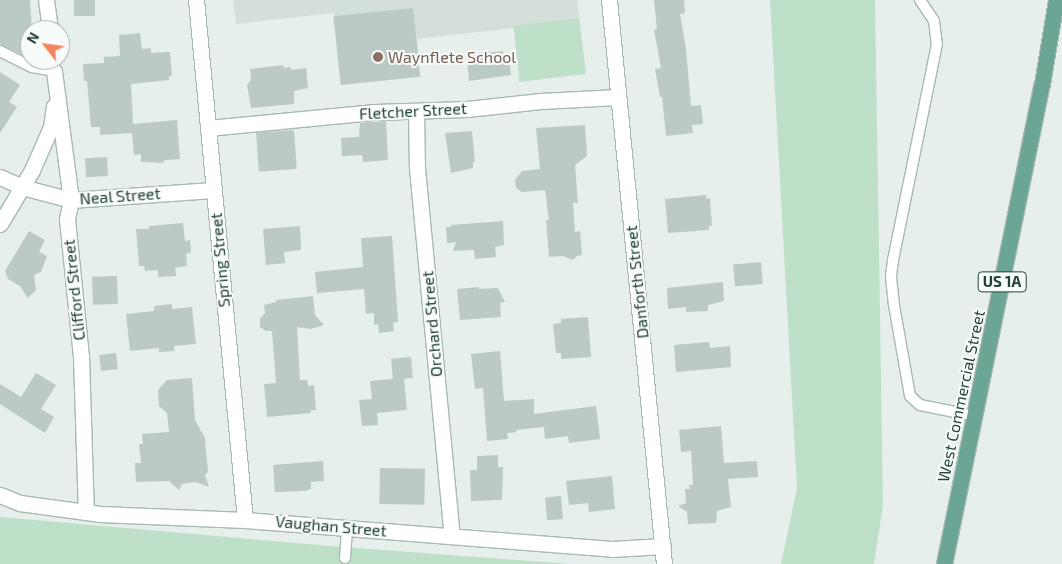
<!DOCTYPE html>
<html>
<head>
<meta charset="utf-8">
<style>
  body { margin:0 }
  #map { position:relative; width:1062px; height:564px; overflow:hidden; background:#e6efeb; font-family:"Exo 2",sans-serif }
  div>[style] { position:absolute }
  .built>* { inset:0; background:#d4dfda }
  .green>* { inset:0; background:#bfe0c8; transform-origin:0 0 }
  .building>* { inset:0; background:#bbcac4; transform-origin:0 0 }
  .roads { filter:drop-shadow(1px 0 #a8b8b2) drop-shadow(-1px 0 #a8b8b2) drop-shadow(0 1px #a8b8b2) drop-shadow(0 -1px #a8b8b2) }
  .lane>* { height:10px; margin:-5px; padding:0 5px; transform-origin:5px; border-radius:5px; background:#fff }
  .street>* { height:15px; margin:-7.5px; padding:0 7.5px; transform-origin:7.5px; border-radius:7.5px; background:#fff }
  .secondary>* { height:15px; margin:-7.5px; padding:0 7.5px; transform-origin:7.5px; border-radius:7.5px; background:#fff }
  .primary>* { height:15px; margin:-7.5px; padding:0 7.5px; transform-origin:7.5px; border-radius:7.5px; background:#6aa596 }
  .dots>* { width:14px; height:14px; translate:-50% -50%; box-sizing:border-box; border:2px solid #f7fbf9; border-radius:50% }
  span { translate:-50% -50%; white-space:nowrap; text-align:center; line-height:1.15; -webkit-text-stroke:4px #f7fbf9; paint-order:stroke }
  .shield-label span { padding:1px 4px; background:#f7fbf9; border:1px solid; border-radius:4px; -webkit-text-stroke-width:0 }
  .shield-label { font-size:15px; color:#24423a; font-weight:700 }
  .education-label { font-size:16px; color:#785e54 }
  .left { translate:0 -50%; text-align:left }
  .street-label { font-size:16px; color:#24423a }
  .north { position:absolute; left:20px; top:20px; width:50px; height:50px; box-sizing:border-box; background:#f7fbf9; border:1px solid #a3b1ad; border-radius:50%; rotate:300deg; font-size:14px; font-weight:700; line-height:20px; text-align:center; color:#24423a }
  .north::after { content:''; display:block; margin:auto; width:18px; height:22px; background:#f4845f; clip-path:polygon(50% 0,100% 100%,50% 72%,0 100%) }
</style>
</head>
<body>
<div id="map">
  <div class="built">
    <i style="clip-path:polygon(233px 0,577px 0,586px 74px,519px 82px,514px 28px,417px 39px,420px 77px,342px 85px,334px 13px,236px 24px)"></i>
  </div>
  <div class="green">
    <i style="clip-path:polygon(770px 0,875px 0,883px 505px,874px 564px,781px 564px,797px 488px)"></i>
    <i style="left:579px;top:18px;width:56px;height:66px;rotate:83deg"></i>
    <i style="clip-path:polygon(0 517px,330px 546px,570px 564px,0 564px)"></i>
  </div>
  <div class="building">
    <i style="clip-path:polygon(0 0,30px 0,32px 30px,30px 30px,30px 53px,27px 57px,0 44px)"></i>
    <i style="left:74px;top:0;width:21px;height:16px"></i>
    <i style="clip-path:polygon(654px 0,684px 0,685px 13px,680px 14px,686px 49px,691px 106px,701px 105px,703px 124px,692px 125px,693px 133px,666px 136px,662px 97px,660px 97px,655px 69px,661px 68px,654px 30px,657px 29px)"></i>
    <i style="left:413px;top:8px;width:69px;height:80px;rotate:84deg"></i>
    <i style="clip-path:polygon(140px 33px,142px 49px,151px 48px,151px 53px,170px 52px,172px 76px,169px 76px,169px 80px,131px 84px,133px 124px,177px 120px,180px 159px,165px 160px,162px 163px,141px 162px,141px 154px,134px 155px,132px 133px,100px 135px,100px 127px,91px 127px,87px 81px,84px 81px,83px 64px,104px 63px,104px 57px,120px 56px,119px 35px)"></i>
    <i style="clip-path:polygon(503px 51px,503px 55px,509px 54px,511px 75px,469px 81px,467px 58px,473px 54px)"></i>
    <i style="clip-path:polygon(283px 65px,284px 68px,291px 67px,291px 70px,306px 68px,308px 88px,294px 91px,294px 104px,251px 108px,247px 85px,251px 80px,250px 69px)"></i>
    <i style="clip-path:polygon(0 72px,20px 85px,9px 102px,17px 107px,0 133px)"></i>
    <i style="clip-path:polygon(386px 121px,388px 160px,363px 162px,362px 155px,342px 156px,341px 138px,359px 137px,360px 123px)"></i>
    <i style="clip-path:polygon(585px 125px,587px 156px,575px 165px,578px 203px,573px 203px,575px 232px,580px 231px,582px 255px,577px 256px,573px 260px,563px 256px,549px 257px,546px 220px,549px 220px,545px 190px,522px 192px,516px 188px,515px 180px,522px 171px,540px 169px,536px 128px)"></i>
    <i style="left:294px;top:130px;width:39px;height:38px;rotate:86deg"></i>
    <i style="clip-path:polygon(472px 131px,475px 162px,473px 162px,473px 168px,451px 173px,445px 133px)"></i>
    <i style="left:107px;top:157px;width:19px;height:22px;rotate:87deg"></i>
    <i style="clip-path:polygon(706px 195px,706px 199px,710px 198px,712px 226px,709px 226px,709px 230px,668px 233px,665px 199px)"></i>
    <i style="clip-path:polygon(503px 221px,504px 245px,495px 247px,496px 257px,475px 259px,474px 250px,453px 251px,456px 242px,447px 243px,446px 227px,451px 227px,451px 225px)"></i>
    <i style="clip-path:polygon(183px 223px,185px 241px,190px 240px,191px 252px,186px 254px,187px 266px,175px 268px,176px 276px,158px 277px,158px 270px,145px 271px,144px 266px,139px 266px,136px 229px,149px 229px,149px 226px)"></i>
    <i style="clip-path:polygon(300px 226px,301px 250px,284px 252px,285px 263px,266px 265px,263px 229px)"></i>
    <i style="clip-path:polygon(29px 231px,45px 240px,39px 252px,47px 256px,41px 272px,34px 275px,36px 290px,28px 298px,20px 286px,8px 279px,5px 271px)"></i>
    <i style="clip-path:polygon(392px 236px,398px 322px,393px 323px,394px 331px,379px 333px,378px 324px,374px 325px,374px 313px,366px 314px,364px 289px,317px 293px,315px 272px,363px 267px,361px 238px)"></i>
    <i style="left:761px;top:262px;width:22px;height:28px;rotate:85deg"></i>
    <i style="left:117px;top:276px;width:28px;height:25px;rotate:88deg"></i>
    <i style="clip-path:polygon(723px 282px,724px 301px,708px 305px,708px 311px,686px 312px,686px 307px,668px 309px,667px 288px)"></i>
    <i style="clip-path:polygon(479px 287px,479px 289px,498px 288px,505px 302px,500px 303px,501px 317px,460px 320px,457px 289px)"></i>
    <i style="clip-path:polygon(313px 296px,315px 315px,324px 325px,311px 329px,297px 327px,300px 380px,307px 380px,308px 386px,314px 385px,316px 410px,311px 410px,311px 413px,267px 417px,264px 384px,276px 383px,272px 331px,266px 331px,260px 327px,260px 319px,265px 313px,264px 305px,276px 302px,276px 300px)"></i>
    <i style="clip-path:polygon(172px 304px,172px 309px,192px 307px,196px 344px,174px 346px,174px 351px,159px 352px,159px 348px,130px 351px,126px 314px,154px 311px,154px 306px)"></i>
    <i style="clip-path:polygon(588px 317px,591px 357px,561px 359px,561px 353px,556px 353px,553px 324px,561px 323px,561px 319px)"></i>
    <i style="clip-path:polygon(709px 342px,710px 348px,730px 346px,731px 367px,676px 372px,674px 345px)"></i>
    <i style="clip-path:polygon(500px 351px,504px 401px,534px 399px,534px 414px,596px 406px,600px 439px,569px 443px,568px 436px,545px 439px,544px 427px,516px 430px,517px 432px,507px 433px,508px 439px,487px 441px,483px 388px,475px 389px,471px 354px)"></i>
    <i style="left:116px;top:353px;width:16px;height:17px;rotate:83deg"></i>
    <i style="left:411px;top:357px;width:21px;height:20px;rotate:85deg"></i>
    <i style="clip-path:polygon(36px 373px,56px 385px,41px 409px,54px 417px,45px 433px,0 404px,0 384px,21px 397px)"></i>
    <i style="clip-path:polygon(192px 378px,195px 420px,205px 438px,208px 472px,205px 475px,209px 487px,195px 482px,182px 484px,179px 490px,169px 481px,136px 482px,135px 463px,141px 463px,139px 444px,143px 444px,142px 434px,169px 432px,167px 413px,159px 406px,158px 390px,167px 380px)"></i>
    <i style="clip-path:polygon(404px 378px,407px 410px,377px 413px,378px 425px,362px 426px,359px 400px,372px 399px,370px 381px)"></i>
    <i style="clip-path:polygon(721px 426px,724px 463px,757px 461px,758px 477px,728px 479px,731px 507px,717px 511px,716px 523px,688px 524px,687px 512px,678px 506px,686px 503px,685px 489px,690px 489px,689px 485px,693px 485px,691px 451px,681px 452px,679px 430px)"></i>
    <i style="clip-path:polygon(498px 455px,498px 467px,503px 467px,502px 500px,471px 501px,470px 470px,477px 470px,477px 456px)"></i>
    <i style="clip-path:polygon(323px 461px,324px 481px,311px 482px,311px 489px,305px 491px,275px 492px,273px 465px)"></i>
    <i style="left:380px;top:468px;width:45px;height:36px;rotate:1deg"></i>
    <i style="clip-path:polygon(612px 476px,615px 509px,589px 512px,588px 503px,569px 505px,566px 481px)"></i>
    <i style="left:561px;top:496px;width:23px;height:16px;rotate:85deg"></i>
  </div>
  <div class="roads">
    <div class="lane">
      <i style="left:920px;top:0;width:25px;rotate:56deg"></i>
      <i style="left:934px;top:21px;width:23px;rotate:83deg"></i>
      <i style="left:937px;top:44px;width:220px;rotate:101.5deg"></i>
      <i style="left:893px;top:260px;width:17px;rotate:97deg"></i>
      <i style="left:891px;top:277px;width:28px;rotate:84deg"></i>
      <i style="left:894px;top:305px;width:92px;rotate:80deg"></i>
      <i style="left:910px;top:396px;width:13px;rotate:42deg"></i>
      <i style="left:920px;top:405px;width:56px;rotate:11.3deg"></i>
      <i style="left:0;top:51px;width:36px;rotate:27deg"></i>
      <i style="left:32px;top:67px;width:22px;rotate:10deg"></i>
      <i style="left:345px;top:558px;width:30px;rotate:-86deg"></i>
    </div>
    <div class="street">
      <i style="left:46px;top:0;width:30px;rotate:82deg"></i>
      <i style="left:196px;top:0;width:522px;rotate:84.62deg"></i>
      <i style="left:54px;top:71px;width:130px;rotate:82.5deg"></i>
      <i style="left:71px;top:200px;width:19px;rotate:102deg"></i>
      <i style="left:67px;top:219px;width:138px;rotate:84.2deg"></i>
      <i style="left:81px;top:356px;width:155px;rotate:88.2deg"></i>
      <i style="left:416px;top:112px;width:56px;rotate:89deg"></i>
      <i style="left:417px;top:168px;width:370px;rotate:84.6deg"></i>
      <i style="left:208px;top:128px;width:168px;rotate:-5.5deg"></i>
      <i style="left:375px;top:112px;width:92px;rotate:-1.9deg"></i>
      <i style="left:467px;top:109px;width:74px;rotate:-6.2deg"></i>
      <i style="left:541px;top:101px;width:77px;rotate:-3deg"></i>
      <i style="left:0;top:177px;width:24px;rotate:24deg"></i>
      <i style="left:22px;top:187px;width:51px;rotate:14.9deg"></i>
      <i style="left:71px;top:200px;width:142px;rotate:-4deg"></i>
      <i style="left:0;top:224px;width:63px;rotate:-59.3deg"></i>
      <i style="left:32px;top:170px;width:47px;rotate:-66.2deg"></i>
      <i style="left:51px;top:127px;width:21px;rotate:-82deg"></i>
      <i style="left:0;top:495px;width:22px;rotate:22deg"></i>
      <i style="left:20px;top:503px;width:81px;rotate:7.8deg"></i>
      <i style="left:100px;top:514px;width:145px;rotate:2.4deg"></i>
      <i style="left:245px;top:520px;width:368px;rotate:4.5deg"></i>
      <i style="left:612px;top:549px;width:51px;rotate:-3.4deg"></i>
    </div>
    <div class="secondary">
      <i style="left:609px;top:0;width:567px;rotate:84.43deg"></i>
    </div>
    <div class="primary">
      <i style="left:944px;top:564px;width:490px;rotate:-78.5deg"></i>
      <i style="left:1042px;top:84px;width:85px;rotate:-80.5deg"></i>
    </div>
  </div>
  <div class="dots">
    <i style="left:378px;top:57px;background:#8d6e63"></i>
  </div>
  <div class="shield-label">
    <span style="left:1002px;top:282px">US 1A</span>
  </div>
  <div class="education-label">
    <span class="left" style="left:388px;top:57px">Waynflete School</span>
  </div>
  <div class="street-label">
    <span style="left:413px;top:111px;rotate:-3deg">Fletcher Street</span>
    <span style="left:120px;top:196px;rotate:-4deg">Neal Street</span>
    <span style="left:220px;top:260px;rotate:-95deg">Spring Street</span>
    <span style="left:637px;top:282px;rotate:-96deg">Danforth Street</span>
    <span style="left:74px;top:290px;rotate:-96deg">Clifford Street</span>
    <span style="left:432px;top:324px;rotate:-95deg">Orchard Street</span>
    <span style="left:961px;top:396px;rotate:-78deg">West Commercial Street</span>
    <span style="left:331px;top:526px;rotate:5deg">Vaughan Street</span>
  </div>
  <div class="north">N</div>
</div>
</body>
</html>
